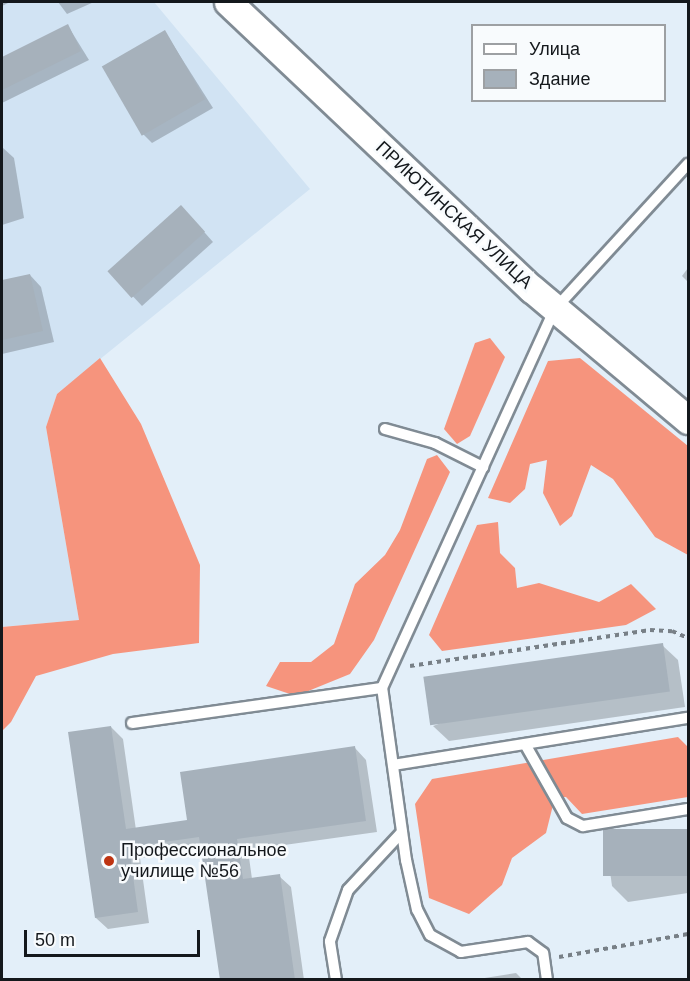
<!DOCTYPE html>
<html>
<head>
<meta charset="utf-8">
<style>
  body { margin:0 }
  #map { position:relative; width:690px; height:981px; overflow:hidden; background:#e3eff9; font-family:Arial,sans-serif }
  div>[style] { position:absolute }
  .built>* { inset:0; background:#d1e3f3 }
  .forest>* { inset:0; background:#f6947d }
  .shadow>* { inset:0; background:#0003 }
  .building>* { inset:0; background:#a6b1bb; transform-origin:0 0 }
  .path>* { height:4px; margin-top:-2px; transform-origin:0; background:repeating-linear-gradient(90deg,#788087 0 4.5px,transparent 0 9px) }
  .roads { filter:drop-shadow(2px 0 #808b94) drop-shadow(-2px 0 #808b94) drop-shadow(0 2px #808b94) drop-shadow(0 -2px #808b94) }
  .service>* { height:10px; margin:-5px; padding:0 5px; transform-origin:5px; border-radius:5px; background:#fff }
  .tertiary>* { height:27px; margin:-13.5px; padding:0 13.5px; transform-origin:13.5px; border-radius:13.5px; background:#fff }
  .dots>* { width:16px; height:16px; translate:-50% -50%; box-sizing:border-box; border:3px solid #f8fbfd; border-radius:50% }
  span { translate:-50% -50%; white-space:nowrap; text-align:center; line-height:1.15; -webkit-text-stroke:5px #f8fbfd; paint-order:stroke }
  .street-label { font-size:18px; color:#14181c }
  .poi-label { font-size:18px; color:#14181c }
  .left { translate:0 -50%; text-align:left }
  .frame { position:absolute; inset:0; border:3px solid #14181c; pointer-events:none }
  .legend { position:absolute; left:471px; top:24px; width:195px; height:78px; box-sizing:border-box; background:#f8fbfd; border:2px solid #9da0a3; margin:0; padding:8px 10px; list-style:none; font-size:18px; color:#14181c }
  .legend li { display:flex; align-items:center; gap:12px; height:30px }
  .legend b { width:30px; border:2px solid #9da0a3 }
  .scale { position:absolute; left:24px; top:930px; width:176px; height:27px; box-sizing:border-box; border:3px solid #14181c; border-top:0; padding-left:8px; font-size:18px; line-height:21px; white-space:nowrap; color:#14181c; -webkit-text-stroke:4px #f8fbfd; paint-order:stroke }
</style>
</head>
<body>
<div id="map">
  <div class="built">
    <i style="clip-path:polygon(2px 2px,154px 2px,310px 189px,57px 394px,46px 427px,79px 620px,2px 627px)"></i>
  </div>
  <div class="forest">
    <i style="clip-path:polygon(490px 338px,505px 357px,470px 436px,457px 444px,444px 429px,475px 343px)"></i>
    <i style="clip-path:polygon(100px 358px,141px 424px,200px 565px,199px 643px,113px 654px,36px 676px,11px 722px,2px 731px,2px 627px,79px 620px,46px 427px,57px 394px)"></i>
    <i style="clip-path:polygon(580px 358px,688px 446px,688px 555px,655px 537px,613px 479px,591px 465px,572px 516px,560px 526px,543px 493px,547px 460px,530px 464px,525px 489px,510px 503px,488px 498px,548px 361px)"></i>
    <i style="clip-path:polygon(437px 455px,450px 472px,374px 640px,350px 674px,296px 696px,266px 686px,280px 662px,311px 662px,334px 644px,355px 584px,385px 555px,400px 530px,427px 459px)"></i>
    <i style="clip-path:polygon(498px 522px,500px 553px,515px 568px,517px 588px,539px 583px,599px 602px,631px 584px,656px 609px,626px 625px,442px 651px,429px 635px,477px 525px)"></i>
    <i style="clip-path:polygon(678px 737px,688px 747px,688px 797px,582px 814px,566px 797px,555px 797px,546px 833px,512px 858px,502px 885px,469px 914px,429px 898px,415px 804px,432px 779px)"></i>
  </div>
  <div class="shadow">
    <i style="clip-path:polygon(2px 2px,10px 2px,2px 6px)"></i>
    <i style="clip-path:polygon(58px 2px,94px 2px,67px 14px)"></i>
    <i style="clip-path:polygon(68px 26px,89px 60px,2px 103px,2px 58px)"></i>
    <i style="clip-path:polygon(165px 32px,213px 108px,152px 143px,143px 134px)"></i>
    <i style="clip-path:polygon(2px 147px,14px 158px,24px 218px,2px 225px)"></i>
    <i style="clip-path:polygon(190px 216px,213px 242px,142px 306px,110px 272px)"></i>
    <i style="clip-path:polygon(688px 268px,688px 282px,682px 276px)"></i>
    <i style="clip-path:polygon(30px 275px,41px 287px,54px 342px,2px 354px,2px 282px)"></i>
    <i style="clip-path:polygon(662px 645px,678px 660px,685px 707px,449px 741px,433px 726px)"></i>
    <i style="clip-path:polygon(111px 727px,123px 739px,136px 830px,189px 822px,355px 748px,366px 760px,377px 832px,248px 850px,252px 879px,279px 876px,291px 887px,304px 980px,221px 980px,202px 849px,140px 858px,149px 923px,108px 929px,96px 918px)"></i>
    <i style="clip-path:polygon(688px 830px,688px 893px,628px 902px,612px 886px,606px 842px)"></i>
    <i style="clip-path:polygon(516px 973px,523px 980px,472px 980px)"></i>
  </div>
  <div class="building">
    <i style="clip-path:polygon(68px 24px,81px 51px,2px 90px,2px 57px)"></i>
    <i style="left:165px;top:30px;width:80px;height:73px;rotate:60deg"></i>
    <i style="left:181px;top:205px;width:36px;height:99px;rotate:48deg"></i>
    <i style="clip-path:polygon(30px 274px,43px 331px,2px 340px,2px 280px)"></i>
    <i style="left:663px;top:643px;width:49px;height:242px;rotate:82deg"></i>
    <i style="clip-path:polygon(111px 726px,126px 829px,187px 820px,180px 772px,355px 746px,366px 821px,237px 839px,243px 879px,280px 874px,295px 980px,220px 980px,199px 837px,129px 847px,138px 912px,95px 918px,68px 732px)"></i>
    <i style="left:688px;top:829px;width:47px;height:85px;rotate:90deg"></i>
  </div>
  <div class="path">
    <i style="left:410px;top:666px;width:243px;rotate:-8.5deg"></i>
    <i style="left:650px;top:630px;width:22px;rotate:3deg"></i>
    <i style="left:672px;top:631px;width:17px;rotate:24deg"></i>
    <i style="left:559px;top:957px;width:131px;rotate:-10.1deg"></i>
  </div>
  <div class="roads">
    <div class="service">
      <i style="left:385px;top:429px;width:52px;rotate:15.6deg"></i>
      <i style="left:435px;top:443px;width:54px;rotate:26.6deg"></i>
      <i style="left:132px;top:723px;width:252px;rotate:-8deg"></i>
      <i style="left:525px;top:744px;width:85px;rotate:60.4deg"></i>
      <i style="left:567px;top:818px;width:18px;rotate:27deg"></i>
      <i style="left:583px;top:826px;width:106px;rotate:-9.2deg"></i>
      <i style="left:393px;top:765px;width:299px;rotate:-9.1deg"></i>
      <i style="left:336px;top:980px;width:39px;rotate:-99deg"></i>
      <i style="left:330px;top:941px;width:54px;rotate:-70.6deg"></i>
      <i style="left:348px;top:890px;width:79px;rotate:-47deg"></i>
      <i style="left:547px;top:980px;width:27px;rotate:-98deg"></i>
      <i style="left:543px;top:953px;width:19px;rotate:-144deg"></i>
      <i style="left:528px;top:942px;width:68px;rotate:171.5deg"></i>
      <i style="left:461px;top:952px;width:35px;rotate:-151deg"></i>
      <i style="left:430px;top:935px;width:28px;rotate:-117deg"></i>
      <i style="left:417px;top:910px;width:51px;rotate:-102.4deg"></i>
      <i style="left:406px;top:860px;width:174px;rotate:-97.9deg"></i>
      <i style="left:382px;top:688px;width:417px;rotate:-65.5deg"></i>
      <i style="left:555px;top:309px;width:197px;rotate:-47.5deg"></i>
    </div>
    <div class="tertiary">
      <i style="left:228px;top:2px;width:418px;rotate:43.4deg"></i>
      <i style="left:532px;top:289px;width:204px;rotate:40deg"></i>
    </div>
  </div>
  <div class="dots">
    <i style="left:109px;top:861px;background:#be3412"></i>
  </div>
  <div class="street-label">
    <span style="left:454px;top:215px;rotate:43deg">ПРИЮТИНСКАЯ УЛИЦА</span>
  </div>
  <div class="poi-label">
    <span class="left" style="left:121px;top:861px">Профессиональное<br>училище №56</span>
  </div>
  <div class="frame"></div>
  <ul class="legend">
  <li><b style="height:8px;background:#fff"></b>Улица</li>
  <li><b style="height:16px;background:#a6b1bb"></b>Здание</li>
  </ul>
  <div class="scale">50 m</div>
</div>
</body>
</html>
